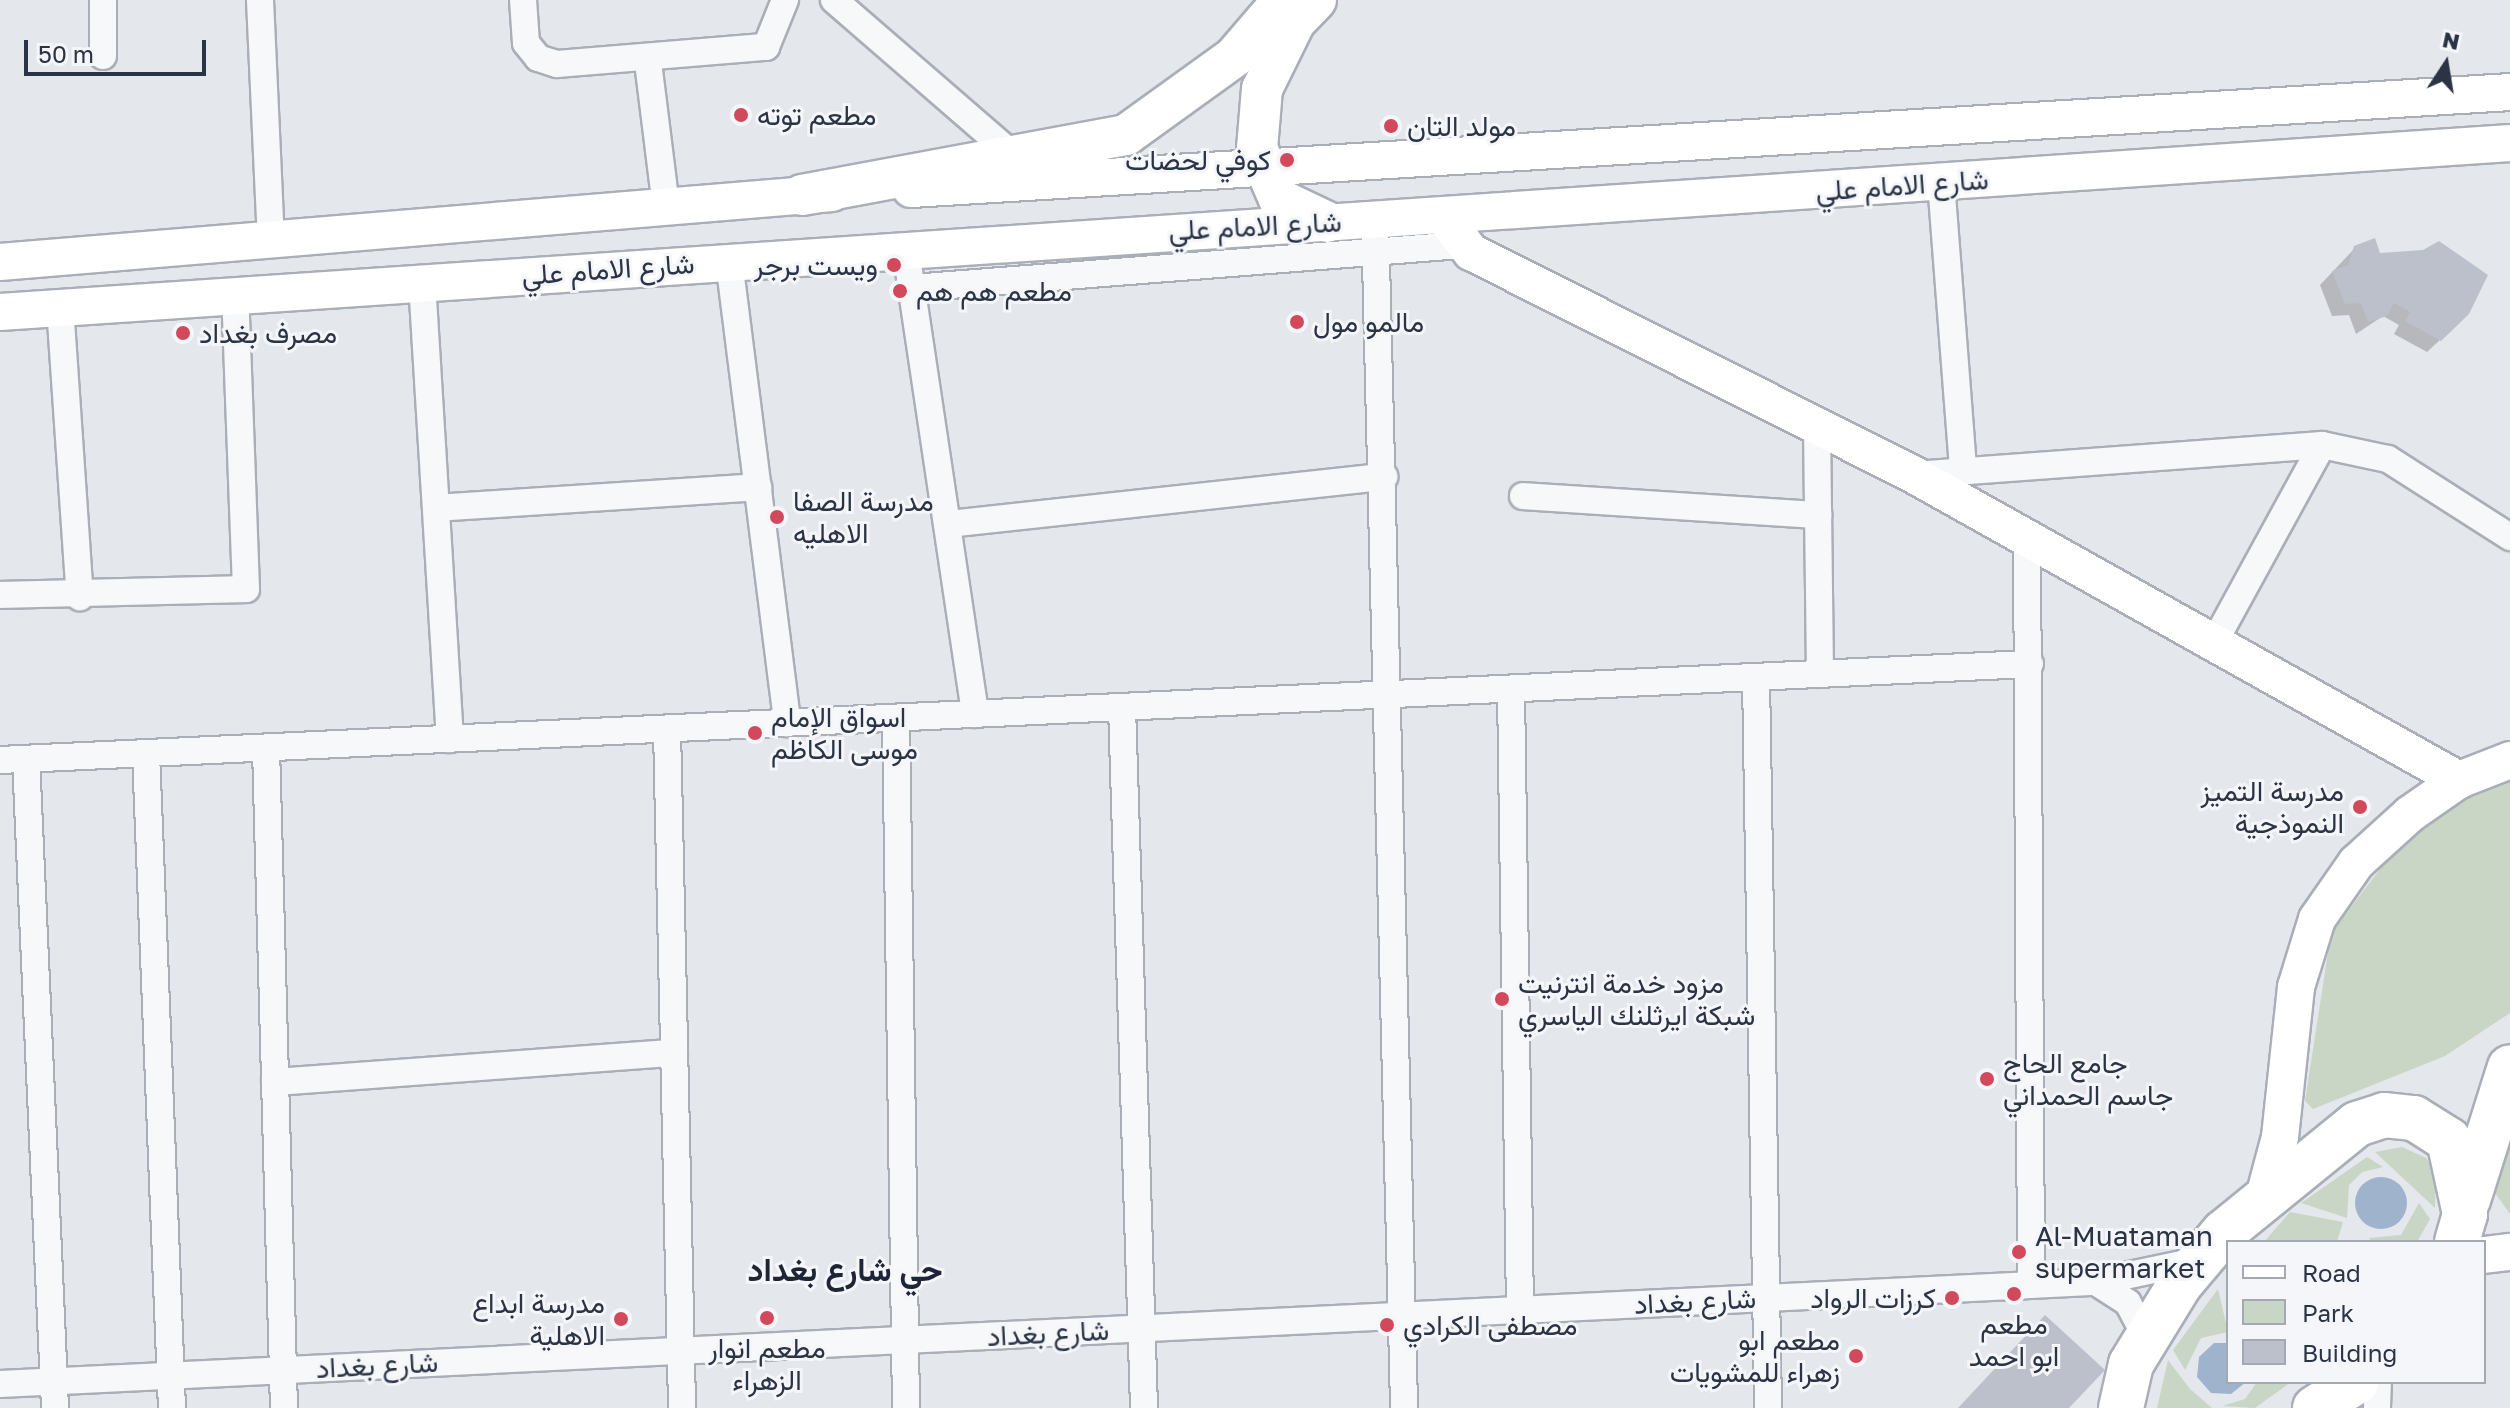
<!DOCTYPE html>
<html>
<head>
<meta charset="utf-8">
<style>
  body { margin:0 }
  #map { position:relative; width:2510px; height:1408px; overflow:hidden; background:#e4e7ec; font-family:"Golos Text",Vazirmatn,sans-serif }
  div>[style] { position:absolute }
  .green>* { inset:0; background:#c9d6c5 }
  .water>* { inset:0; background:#9fb4cc }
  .round { border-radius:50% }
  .shadow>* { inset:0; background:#0003 }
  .building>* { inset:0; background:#bbc0ca }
  .roads { filter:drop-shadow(2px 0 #a9aeb7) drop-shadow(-2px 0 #a9aeb7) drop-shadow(0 2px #a9aeb7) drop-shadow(0 -2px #a9aeb7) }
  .street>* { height:26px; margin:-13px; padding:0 13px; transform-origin:13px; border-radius:13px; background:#f7f8fa }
  .secondary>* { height:36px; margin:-18px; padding:0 18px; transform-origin:18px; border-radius:18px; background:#fff }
  .primary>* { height:40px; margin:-20px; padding:0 20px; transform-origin:20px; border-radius:20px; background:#fff }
  .highway>* { height:44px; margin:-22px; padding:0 22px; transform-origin:22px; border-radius:22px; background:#fff }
  .dots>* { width:22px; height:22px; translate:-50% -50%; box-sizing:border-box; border:4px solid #f4f6f9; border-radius:50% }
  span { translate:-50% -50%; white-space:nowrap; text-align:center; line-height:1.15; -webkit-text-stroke:6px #f4f6f9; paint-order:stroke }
  .poi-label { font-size:28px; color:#2b3445 }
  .left { translate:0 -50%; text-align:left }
  .right { translate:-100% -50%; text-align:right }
  .street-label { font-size:28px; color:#2b3445 }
  .quarter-label { font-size:32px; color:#1d2536; font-weight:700 }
  .legend { position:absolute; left:2226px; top:1240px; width:260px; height:144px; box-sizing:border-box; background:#f4f6f9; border:2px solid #a4a8b1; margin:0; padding:10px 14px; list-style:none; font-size:24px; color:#2b3445 }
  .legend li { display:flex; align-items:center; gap:16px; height:40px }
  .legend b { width:40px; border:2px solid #a4a8b1 }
  .north { position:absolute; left:2406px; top:24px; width:80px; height:80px; -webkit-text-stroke:6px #f4f6f9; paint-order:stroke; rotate:12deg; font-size:22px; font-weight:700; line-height:32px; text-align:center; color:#2b3445 }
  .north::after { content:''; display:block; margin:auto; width:28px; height:36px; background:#2b3445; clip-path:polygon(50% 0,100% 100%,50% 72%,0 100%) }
  .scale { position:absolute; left:24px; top:40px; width:182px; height:36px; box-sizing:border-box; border:4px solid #2b3445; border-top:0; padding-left:10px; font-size:24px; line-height:28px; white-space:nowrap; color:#2b3445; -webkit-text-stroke:6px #f4f6f9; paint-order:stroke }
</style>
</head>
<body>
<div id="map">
  <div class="green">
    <i style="clip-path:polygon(2510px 777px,2510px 1013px,2445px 1056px,2313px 1109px,2305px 1101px,2331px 933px,2400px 843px,2457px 796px)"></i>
    <i style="clip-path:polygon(2510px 1117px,2510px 1214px,2495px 1193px,2493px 1165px)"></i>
    <i style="clip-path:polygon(2402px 1147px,2426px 1158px,2436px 1173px,2435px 1208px,2375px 1152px)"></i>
    <i style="clip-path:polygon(2367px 1157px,2383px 1167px,2362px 1172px,2349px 1185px,2347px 1218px,2301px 1203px)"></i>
    <i style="clip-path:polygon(2419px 1203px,2430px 1219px,2417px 1242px,2372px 1242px,2369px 1238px,2401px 1235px)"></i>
    <i style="clip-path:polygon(2290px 1212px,2343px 1222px,2337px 1242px,2264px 1242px)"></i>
    <i style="clip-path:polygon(2218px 1289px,2228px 1332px,2201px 1338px,2185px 1370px,2173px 1350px)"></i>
    <i style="clip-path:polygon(2168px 1360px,2190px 1389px,2212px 1408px,2157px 1408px)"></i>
    <i style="clip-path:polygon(2257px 1382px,2291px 1382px,2255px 1408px,2222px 1406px,2245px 1399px)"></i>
  </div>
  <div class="water">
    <i class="round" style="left:2355px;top:1177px;width:52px;height:52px"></i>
    <i style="clip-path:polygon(2214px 1343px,2228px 1343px,2228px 1382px,2246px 1382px,2231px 1394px,2211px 1393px,2197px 1377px,2199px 1357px)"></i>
  </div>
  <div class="shadow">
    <i style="clip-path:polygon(2355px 248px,2379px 255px,2454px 327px,2427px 352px,2394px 334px,2399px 325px,2383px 316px,2356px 334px,2349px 315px,2332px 316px,2320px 285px)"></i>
  </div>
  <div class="building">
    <i style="clip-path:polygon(2375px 238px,2380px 253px,2423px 250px,2439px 241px,2488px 275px,2469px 314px,2441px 341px,2405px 321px,2410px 312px,2394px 303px,2387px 316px,2368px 322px,2361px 303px,2345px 304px,2332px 271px,2348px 265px,2354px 246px)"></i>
    <i style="clip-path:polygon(2045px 1315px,2105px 1370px,2069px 1408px,1958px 1408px)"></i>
  </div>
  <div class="roads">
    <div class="street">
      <i style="left:103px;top:0;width:56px;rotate:90deg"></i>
      <i style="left:260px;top:0;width:240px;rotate:87.4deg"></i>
      <i style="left:523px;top:0;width:43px;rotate:86deg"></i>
      <i style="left:526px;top:43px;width:19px;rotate:51deg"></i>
      <i style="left:538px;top:58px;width:20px;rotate:18deg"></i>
      <i style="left:557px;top:64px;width:210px;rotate:-4.7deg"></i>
      <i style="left:766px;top:47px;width:51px;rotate:-68deg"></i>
      <i style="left:834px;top:0;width:235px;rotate:40.9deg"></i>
      <i style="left:648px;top:62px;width:146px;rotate:82.9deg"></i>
      <i style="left:1941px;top:182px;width:289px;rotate:85.6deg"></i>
      <i style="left:1375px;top:219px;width:1189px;rotate:88.6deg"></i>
      <i style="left:729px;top:261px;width:466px;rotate:82.8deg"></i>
      <i style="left:909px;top:271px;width:448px;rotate:81.5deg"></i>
      <i style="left:422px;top:282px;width:458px;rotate:86.5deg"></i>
      <i style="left:912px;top:288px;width:551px;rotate:-4.48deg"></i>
      <i style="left:60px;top:306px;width:292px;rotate:86.1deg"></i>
      <i style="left:1817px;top:427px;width:247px;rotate:89.3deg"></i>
      <i style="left:1914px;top:475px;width:409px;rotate:-4.2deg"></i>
      <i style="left:2322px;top:445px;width:67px;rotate:12deg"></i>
      <i style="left:2388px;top:459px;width:145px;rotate:32.6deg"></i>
      <i style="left:1523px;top:496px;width:296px;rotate:3.7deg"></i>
      <i style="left:436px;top:508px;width:323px;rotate:-3.7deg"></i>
      <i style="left:949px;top:524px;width:438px;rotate:-6.2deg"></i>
      <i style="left:2027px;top:536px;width:749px;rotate:89.69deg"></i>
      <i style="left:0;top:595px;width:246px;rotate:-1.4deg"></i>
      <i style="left:246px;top:589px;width:295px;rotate:-92.1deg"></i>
      <i style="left:2216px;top:639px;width:221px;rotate:-61.3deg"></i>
      <i style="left:1756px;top:677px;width:731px;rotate:89.06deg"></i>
      <i style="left:1511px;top:689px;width:621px;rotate:89.17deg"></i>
      <i style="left:1122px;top:707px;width:701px;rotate:88.2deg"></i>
      <i style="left:896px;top:718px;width:690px;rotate:89.17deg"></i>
      <i style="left:667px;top:729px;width:679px;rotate:88.73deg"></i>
      <i style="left:266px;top:748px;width:660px;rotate:88.44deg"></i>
      <i style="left:146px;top:753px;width:656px;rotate:87.73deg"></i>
      <i style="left:26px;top:759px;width:650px;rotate:87.44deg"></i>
      <i style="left:0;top:760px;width:2032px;rotate:-2.71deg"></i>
      <i style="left:275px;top:1082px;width:400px;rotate:-4.2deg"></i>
      <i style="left:2096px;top:1282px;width:38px;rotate:33deg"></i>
      <i style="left:2128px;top:1303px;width:38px;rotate:62deg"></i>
      <i style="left:0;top:1384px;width:2098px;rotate:-2.79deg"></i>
      <i style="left:2096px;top:1282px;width:106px;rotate:-11.9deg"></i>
      <i style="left:2377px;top:1408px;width:26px;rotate:-88deg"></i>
    </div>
    <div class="secondary">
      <i style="left:911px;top:189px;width:1602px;rotate:-3.47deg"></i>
      <i style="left:1443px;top:216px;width:46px;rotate:52.1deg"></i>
      <i style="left:1471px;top:252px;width:496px;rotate:26.7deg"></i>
      <i style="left:1914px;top:475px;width:625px;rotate:29.23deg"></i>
      <i style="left:0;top:262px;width:835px;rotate:-4.74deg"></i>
      <i style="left:0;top:312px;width:2516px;rotate:-3.85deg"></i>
      <i style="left:2264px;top:1197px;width:62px;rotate:-75.1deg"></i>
      <i style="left:2280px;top:1137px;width:151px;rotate:-83.9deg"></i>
      <i style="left:2296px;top:987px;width:71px;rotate:-72.8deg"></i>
      <i style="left:2317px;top:919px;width:68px;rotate:-55.1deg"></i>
      <i style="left:2356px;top:863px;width:73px;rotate:-42.2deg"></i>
      <i style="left:2410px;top:814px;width:60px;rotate:-34.8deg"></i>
      <i style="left:2459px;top:780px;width:55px;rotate:-21.4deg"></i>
      <i style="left:2484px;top:1255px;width:26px;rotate:-7deg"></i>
    </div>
    <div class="primary">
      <i style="left:1316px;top:0;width:30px;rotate:134deg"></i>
      <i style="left:1295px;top:22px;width:75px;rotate:116.2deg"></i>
      <i style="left:1262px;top:89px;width:59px;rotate:94.8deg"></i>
      <i style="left:1257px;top:148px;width:56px;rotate:66.7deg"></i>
      <i style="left:1279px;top:199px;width:53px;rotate:25.6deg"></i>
      <i style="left:802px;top:195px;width:330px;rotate:-10.5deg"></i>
      <i style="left:1126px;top:135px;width:133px;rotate:-35.8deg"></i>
      <i style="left:1234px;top:57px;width:75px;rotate:-49.3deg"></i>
    </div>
    <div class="highway">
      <i style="left:2468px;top:1200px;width:139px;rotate:-72.5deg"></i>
      <i style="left:2121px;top:1408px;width:45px;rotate:-77.2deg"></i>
      <i style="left:2131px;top:1364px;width:94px;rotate:-58.5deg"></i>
      <i style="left:2180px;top:1284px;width:68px;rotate:-49.8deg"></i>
      <i style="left:2224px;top:1232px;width:171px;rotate:-39.1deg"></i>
      <i style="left:2357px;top:1124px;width:28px;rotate:-18deg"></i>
      <i style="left:2384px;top:1115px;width:30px;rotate:6deg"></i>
      <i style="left:2414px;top:1118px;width:41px;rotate:32.2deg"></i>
      <i style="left:2449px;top:1140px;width:76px;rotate:77.8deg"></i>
      <i style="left:2465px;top:1214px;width:29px;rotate:106deg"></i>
      <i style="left:2315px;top:1408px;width:49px;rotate:-32.4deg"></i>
    </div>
  </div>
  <div class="dots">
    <i style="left:741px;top:115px;background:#d1495b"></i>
    <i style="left:1391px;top:126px;background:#d1495b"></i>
    <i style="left:1287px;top:160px;background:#d1495b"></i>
    <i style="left:894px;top:265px;background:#d1495b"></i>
    <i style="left:900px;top:291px;background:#d1495b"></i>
    <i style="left:1297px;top:322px;background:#d1495b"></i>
    <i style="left:183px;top:333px;background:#d1495b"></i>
    <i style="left:777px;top:517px;background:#d1495b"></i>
    <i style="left:755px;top:733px;background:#d1495b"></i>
    <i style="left:2360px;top:807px;background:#d1495b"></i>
    <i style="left:1502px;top:999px;background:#d1495b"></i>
    <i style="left:1987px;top:1079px;background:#d1495b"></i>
    <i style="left:2019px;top:1252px;background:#d1495b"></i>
    <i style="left:2014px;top:1294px;background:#d1495b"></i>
    <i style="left:1952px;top:1298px;background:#d1495b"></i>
    <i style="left:767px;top:1318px;background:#d1495b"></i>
    <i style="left:621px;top:1319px;background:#d1495b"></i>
    <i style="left:1387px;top:1325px;background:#d1495b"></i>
    <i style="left:1856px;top:1356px;background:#d1495b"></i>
  </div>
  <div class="poi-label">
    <span class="left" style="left:757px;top:115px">مطعم توته</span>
    <span class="left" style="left:1407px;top:126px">مولد التان</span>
    <span class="right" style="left:1271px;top:160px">كوفي لحضات</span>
    <span class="right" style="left:878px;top:265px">ويست برجر</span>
    <span class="left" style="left:916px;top:291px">مطعم هم هم</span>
    <span class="left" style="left:1313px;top:322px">مالمو مول</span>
    <span class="left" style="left:199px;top:333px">مصرف بغداد</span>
    <span class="left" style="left:793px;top:517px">مدرسة الصفا<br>الاهليه</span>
    <span class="left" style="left:771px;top:733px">اسواق الإمام<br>موسى الكاظم</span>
    <span class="right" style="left:2344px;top:807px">مدرسة التميز<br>النموذجية</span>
    <span class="left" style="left:1518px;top:999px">مزود خدمة انترنيت<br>شبكة ايرثلنك الياسري</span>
    <span class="left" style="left:2003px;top:1079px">جامع الحاج<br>جاسم الحمداني</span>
    <span class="left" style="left:2035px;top:1252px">Al-Muataman<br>supermarket</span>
    <span class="right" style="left:1936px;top:1298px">كرزات الرواد</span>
    <span class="right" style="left:605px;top:1319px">مدرسة ابداع<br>الاهلية</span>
    <span style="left:2014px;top:1340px">مطعم<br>ابو احمد</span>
    <span class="left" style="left:1403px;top:1325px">مصطفى الكرادي</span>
    <span class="right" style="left:1840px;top:1356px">مطعم ابو<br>زهراء للمشويات</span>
    <span style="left:767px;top:1364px">مطعم انوار<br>الزهراء</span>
  </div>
  <div class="street-label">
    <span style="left:1902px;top:185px;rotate:-4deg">شارع الامام علي</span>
    <span style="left:1255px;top:226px;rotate:-3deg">شارع الامام علي</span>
    <span style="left:608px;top:269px;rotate:-4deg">شارع الامام علي</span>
    <span style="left:1695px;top:1301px;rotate:-3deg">شارع بغداد</span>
    <span style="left:1048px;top:1333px;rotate:-3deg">شارع بغداد</span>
    <span style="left:377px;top:1365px;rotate:-3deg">شارع بغداد</span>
  </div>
  <div class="quarter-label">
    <span style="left:845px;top:1269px">حي شارع بغداد</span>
  </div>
  <ul class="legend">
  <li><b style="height:10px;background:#fff"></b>Road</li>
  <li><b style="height:22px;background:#c9d6c5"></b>Park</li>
  <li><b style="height:22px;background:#bbc0ca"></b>Building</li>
  </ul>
  <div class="north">N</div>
  <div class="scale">50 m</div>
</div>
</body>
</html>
